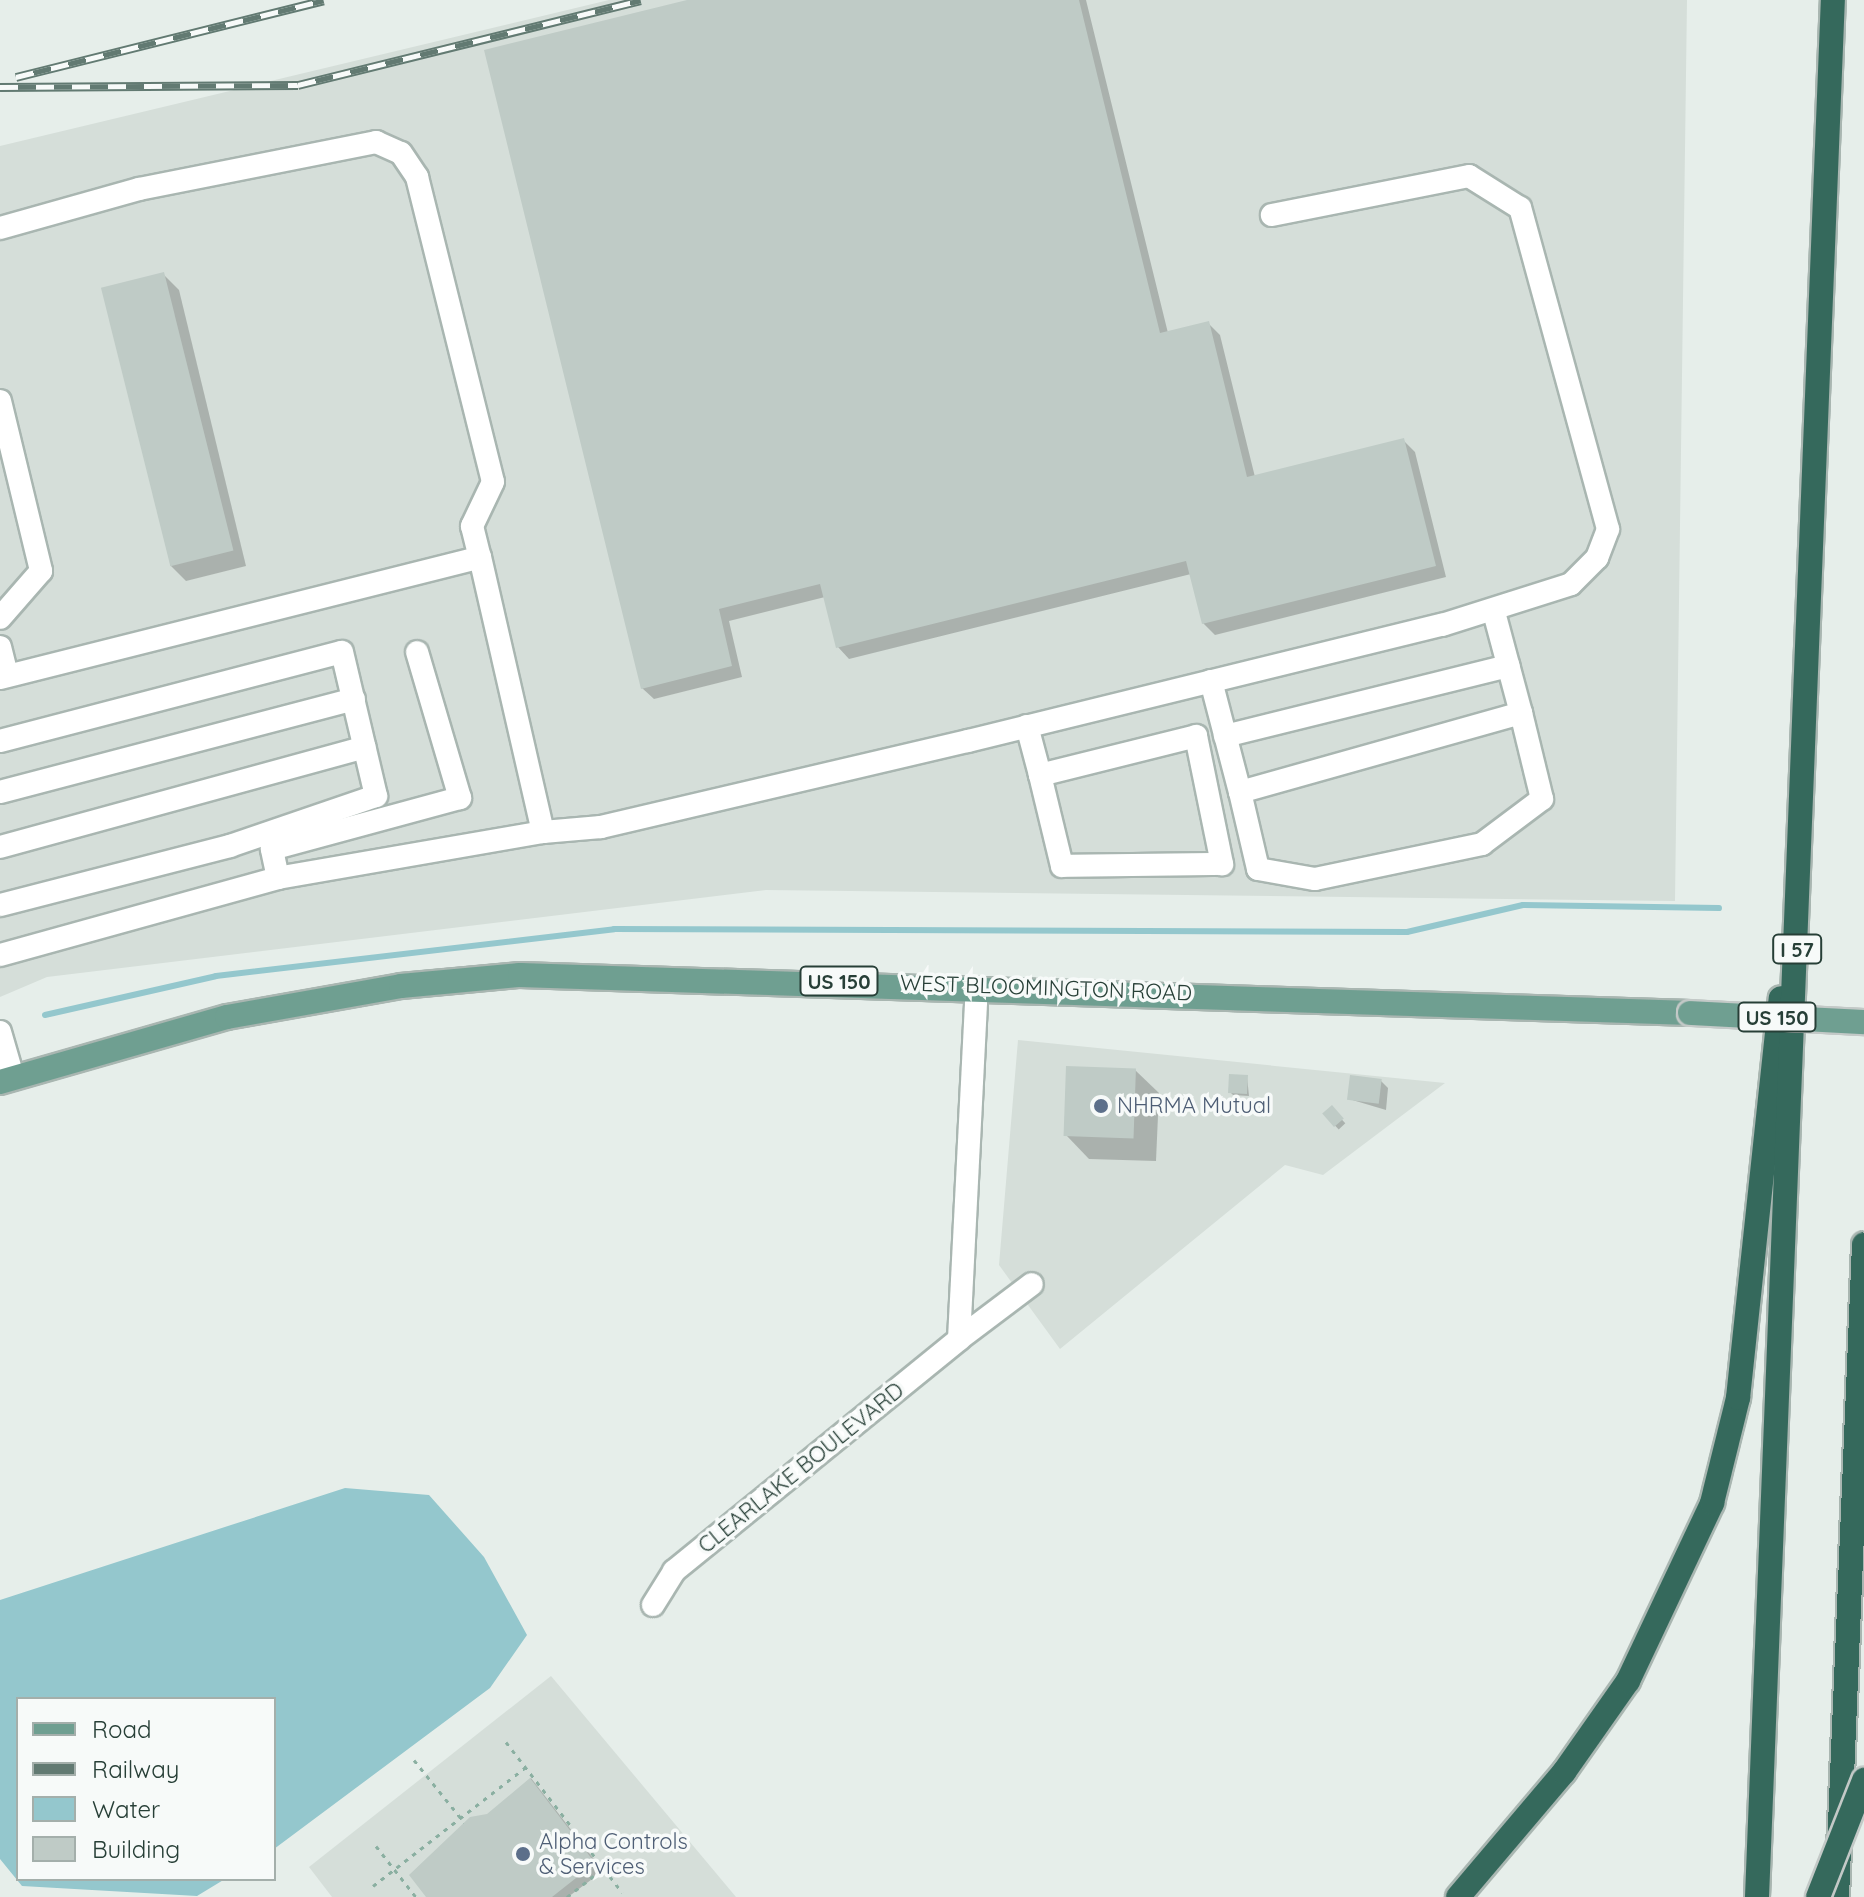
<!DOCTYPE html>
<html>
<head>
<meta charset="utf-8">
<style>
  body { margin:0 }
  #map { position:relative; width:1864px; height:1897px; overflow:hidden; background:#e6eeea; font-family:Quicksand,sans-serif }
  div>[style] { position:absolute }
  .built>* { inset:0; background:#d5ded9 }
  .water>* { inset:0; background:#94c7cd }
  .shadow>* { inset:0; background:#0003; transform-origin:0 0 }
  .stream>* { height:6px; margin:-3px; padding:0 3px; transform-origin:3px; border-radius:3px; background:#94c7cd }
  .building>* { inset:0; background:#bfcbc6; transform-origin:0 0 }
  .path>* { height:3px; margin-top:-1.5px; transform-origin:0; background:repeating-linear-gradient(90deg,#8aafa1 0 4px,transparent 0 10px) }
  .roads { filter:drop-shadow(2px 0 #a9b6b1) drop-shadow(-2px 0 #a9b6b1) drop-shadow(0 2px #a9b6b1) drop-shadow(0 -2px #a9b6b1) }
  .minor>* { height:22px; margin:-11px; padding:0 11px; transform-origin:11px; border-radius:11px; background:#fff }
  .major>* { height:24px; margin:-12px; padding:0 12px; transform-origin:12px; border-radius:12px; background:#6f9f91 }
  .highway>* { height:24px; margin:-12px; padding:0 12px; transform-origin:12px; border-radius:12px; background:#35695c }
  .rail>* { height:9px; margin-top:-4.5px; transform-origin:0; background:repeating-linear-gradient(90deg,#f7faf9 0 18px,#627a72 0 36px); box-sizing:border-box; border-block:2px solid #627a72 }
  .bridges { filter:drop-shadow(2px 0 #c3c9c7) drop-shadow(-2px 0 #c3c9c7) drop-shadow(0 2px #c3c9c7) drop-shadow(0 -2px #c3c9c7) }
  .major-bridge>* { height:24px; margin:-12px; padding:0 12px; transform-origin:12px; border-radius:12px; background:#6f9f91 }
  .highway-bridge>* { height:24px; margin:-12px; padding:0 12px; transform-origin:12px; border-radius:12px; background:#35695c }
  .dots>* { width:22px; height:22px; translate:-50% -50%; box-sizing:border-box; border:4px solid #f7faf9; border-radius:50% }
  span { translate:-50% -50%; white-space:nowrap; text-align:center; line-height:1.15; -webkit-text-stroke:7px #f7faf9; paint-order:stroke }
  .shield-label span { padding:2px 6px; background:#f7faf9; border:2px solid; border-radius:6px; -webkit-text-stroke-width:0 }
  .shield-label { font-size:20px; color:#273f37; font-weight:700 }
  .street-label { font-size:22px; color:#273f37 }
  .service-label { font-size:22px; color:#4e5e75 }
  .left { translate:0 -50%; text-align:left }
  .legend { position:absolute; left:16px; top:1697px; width:260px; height:184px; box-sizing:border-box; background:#f7faf9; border:2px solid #a4afab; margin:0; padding:10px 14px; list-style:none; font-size:24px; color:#273f37 }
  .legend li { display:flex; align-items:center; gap:16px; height:40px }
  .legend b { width:40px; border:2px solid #a4afab }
</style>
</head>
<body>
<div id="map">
  <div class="built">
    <i style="clip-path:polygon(609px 0,1687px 0,1675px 901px,766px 890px,47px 977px,0 997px,0 146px)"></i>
    <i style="clip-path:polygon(1018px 1040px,1445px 1083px,1323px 1175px,1285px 1165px,1060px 1349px,999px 1265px)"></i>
    <i style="clip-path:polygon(551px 1676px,736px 1897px,332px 1897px,309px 1867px)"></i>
  </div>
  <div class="water">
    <i style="clip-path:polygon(345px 1488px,429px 1495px,484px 1557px,527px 1635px,490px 1688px,274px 1849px,274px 1699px,18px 1699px,18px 1879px,225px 1879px,197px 1896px,22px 1886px,0 1859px,0 1600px)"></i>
  </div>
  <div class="shadow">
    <i style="clip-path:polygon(696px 0,1086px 0,1168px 333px,1208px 323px,1220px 335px,1255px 477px,1403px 440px,1415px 452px,1446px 577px,1215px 635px,1203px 623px,1191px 574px,849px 659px,838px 647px,825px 597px,729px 621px,742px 677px,654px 699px,642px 688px)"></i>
    <i style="clip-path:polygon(163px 274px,179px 290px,246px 566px,186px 581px,170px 565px)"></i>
    <i style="clip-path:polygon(1135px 1070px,1159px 1093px,1156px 1161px,1089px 1159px,1066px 1135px)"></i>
    <i style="clip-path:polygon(1247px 1077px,1249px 1096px,1233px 1095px,1230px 1092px)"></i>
    <i style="clip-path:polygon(1381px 1081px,1388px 1088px,1386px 1110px,1349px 1099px)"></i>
    <i style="left:1331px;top:1108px;width:21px;height:9px;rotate:47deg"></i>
    <i style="clip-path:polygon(531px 1778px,603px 1871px,568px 1897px,428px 1897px,488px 1815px)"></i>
  </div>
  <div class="stream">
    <i style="left:45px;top:1015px;width:175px;rotate:-12.8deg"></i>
    <i style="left:216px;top:976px;width:401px;rotate:-6.7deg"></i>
    <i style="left:614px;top:929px;width:793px;rotate:0.22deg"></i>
    <i style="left:1407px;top:932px;width:119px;rotate:-13.1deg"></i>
    <i style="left:1523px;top:905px;width:196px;rotate:0.9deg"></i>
  </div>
  <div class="building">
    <i style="clip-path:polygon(687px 0,1079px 0,1160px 333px,1209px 321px,1247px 477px,1404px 438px,1436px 566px,1202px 624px,1186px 561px,836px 648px,820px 584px,719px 609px,732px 666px,641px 689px,484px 50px)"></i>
    <i style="left:164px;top:272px;width:287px;height:65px;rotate:76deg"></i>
    <i style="left:1066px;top:1066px;width:70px;height:70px;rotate:2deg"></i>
    <i style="left:1229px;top:1074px;width:19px;height:19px;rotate:3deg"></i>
    <i style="left:1350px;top:1075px;width:32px;height:25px;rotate:7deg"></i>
    <i style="left:1332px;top:1105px;width:18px;height:13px;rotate:49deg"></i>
    <i style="clip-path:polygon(530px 1778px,595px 1863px,552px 1897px,426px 1897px,409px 1875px,470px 1817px,487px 1814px)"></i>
  </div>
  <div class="path">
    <i style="left:506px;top:1742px;width:190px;rotate:52.3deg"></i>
    <i style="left:414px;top:1760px;width:80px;rotate:51.1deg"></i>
    <i style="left:376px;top:1846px;width:65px;rotate:51.9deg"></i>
    <i style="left:373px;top:1886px;width:194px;rotate:-37.9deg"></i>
    <i style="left:567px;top:1897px;width:48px;rotate:-38.3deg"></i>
  </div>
  <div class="roads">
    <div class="minor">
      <i style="left:0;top:228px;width:144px;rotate:-15.7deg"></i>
      <i style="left:139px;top:189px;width:242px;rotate:-11.2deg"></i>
      <i style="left:376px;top:142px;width:27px;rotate:24deg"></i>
      <i style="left:401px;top:153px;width:29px;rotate:56deg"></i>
      <i style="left:417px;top:177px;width:314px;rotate:76deg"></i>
      <i style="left:493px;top:482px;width:49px;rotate:115.5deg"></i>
      <i style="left:472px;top:526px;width:32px;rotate:76deg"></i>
      <i style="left:0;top:401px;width:175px;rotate:76.4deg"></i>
      <i style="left:41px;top:571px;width:62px;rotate:131.1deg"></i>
      <i style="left:0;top:647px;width:29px;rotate:76deg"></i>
      <i style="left:0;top:678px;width:495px;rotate:-14.1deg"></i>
      <i style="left:480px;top:557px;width:282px;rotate:77.1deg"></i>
      <i style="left:543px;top:832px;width:269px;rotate:170.2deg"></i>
      <i style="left:278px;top:878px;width:288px;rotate:164.5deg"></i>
      <i style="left:1211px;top:681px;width:115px;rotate:75.4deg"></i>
      <i style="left:1240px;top:792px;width:292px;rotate:-15.7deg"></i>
      <i style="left:1521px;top:713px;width:105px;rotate:-105deg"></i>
      <i style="left:1027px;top:726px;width:51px;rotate:75.1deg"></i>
      <i style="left:1040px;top:775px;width:161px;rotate:-14deg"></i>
      <i style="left:1196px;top:736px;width:131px;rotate:78.5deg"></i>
      <i style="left:1222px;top:864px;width:160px;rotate:179.3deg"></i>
      <i style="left:1062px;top:866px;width:94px;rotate:-103.6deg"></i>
      <i style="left:1225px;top:736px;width:292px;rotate:-13.9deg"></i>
      <i style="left:0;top:741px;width:353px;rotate:-14.6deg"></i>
      <i style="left:342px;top:652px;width:148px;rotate:76.7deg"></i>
      <i style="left:376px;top:796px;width:154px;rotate:161.1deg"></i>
      <i style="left:230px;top:846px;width:237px;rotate:165.6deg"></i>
      <i style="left:0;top:792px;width:366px;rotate:-14.7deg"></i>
      <i style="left:1240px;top:792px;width:79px;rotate:76.8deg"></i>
      <i style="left:1258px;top:869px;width:58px;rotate:10deg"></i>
      <i style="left:1315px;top:879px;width:171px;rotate:-11.8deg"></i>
      <i style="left:1482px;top:844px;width:75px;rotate:-36.9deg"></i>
      <i style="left:1542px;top:799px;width:89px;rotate:-103.7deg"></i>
      <i style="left:543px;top:832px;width:58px;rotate:-4.9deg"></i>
      <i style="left:601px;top:827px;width:377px;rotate:-13.2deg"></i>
      <i style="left:968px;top:741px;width:488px;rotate:-13.8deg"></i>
      <i style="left:1442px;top:625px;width:135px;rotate:-17.6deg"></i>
      <i style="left:1571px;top:584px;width:37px;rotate:-45deg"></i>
      <i style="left:1597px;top:558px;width:31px;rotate:-69deg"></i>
      <i style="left:1608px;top:529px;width:333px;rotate:-105.3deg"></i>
      <i style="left:1520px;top:208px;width:60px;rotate:-147.9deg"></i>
      <i style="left:1469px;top:176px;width:201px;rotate:168.8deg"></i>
      <i style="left:0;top:847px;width:378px;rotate:-15.3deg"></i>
      <i style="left:278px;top:878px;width:30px;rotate:-102deg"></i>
      <i style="left:272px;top:849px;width:195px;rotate:-15.2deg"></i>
      <i style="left:460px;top:798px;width:152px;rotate:-106.4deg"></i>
      <i style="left:0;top:1032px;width:47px;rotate:73.9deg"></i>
      <i style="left:959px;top:1339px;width:91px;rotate:-37deg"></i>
      <i style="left:653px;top:1605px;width:40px;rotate:-58deg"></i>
      <i style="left:674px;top:1571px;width:367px;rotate:-39.1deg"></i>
      <i style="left:959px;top:1339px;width:351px;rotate:-87.1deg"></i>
    </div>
    <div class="major">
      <i style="left:0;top:1082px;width:236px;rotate:-16deg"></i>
      <i style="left:227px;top:1017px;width:177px;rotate:-10.1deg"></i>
      <i style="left:401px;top:986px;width:120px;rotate:-5.3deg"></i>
      <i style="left:520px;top:975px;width:1171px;rotate:1.86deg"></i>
    </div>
    <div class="highway">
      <i style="left:1458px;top:1897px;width:164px;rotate:-49.7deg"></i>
      <i style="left:1564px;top:1772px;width:111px;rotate:-54.9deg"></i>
      <i style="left:1628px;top:1681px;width:197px;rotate:-64.7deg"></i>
      <i style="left:1712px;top:1503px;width:108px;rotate:-76.1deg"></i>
      <i style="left:1738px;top:1398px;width:402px;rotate:-83.9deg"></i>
      <i style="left:1757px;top:1897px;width:1899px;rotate:-87.71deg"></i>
      <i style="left:1837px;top:1897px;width:653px;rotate:-87.63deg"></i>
    </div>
  </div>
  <div class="rail">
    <i style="left:16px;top:77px;width:317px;rotate:-14deg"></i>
    <i style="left:0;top:87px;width:298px;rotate:-0.4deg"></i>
    <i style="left:298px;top:85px;width:353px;rotate:-13.9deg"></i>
  </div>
  <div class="bridges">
    <div class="major-bridge">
      <i style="left:1690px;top:1013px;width:174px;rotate:3deg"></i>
    </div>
    <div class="highway-bridge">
      <i style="left:1818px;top:1897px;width:126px;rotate:-68.5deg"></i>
    </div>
  </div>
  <div class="dots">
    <i style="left:1101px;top:1106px;background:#5c6f8a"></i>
    <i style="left:523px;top:1854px;background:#5c6f8a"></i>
  </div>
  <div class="shield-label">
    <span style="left:1797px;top:949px">I 57</span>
    <span style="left:839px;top:981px">US 150</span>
    <span style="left:1777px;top:1017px">US 150</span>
  </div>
  <div class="street-label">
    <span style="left:1046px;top:988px;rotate:2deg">WEST BLOOMINGTON ROAD</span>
    <span style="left:801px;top:1468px;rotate:-39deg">CLEARLAKE BOULEVARD</span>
  </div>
  <div class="service-label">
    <span class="left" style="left:1117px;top:1106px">NHRMA Mutual</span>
    <span class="left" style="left:539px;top:1854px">Alpha Controls<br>&amp; Services</span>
  </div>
  <ul class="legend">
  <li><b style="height:10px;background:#6f9f91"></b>Road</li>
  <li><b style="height:10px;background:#627a72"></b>Railway</li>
  <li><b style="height:22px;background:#94c7cd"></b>Water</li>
  <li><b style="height:22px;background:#bfcbc6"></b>Building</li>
  </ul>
</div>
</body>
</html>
